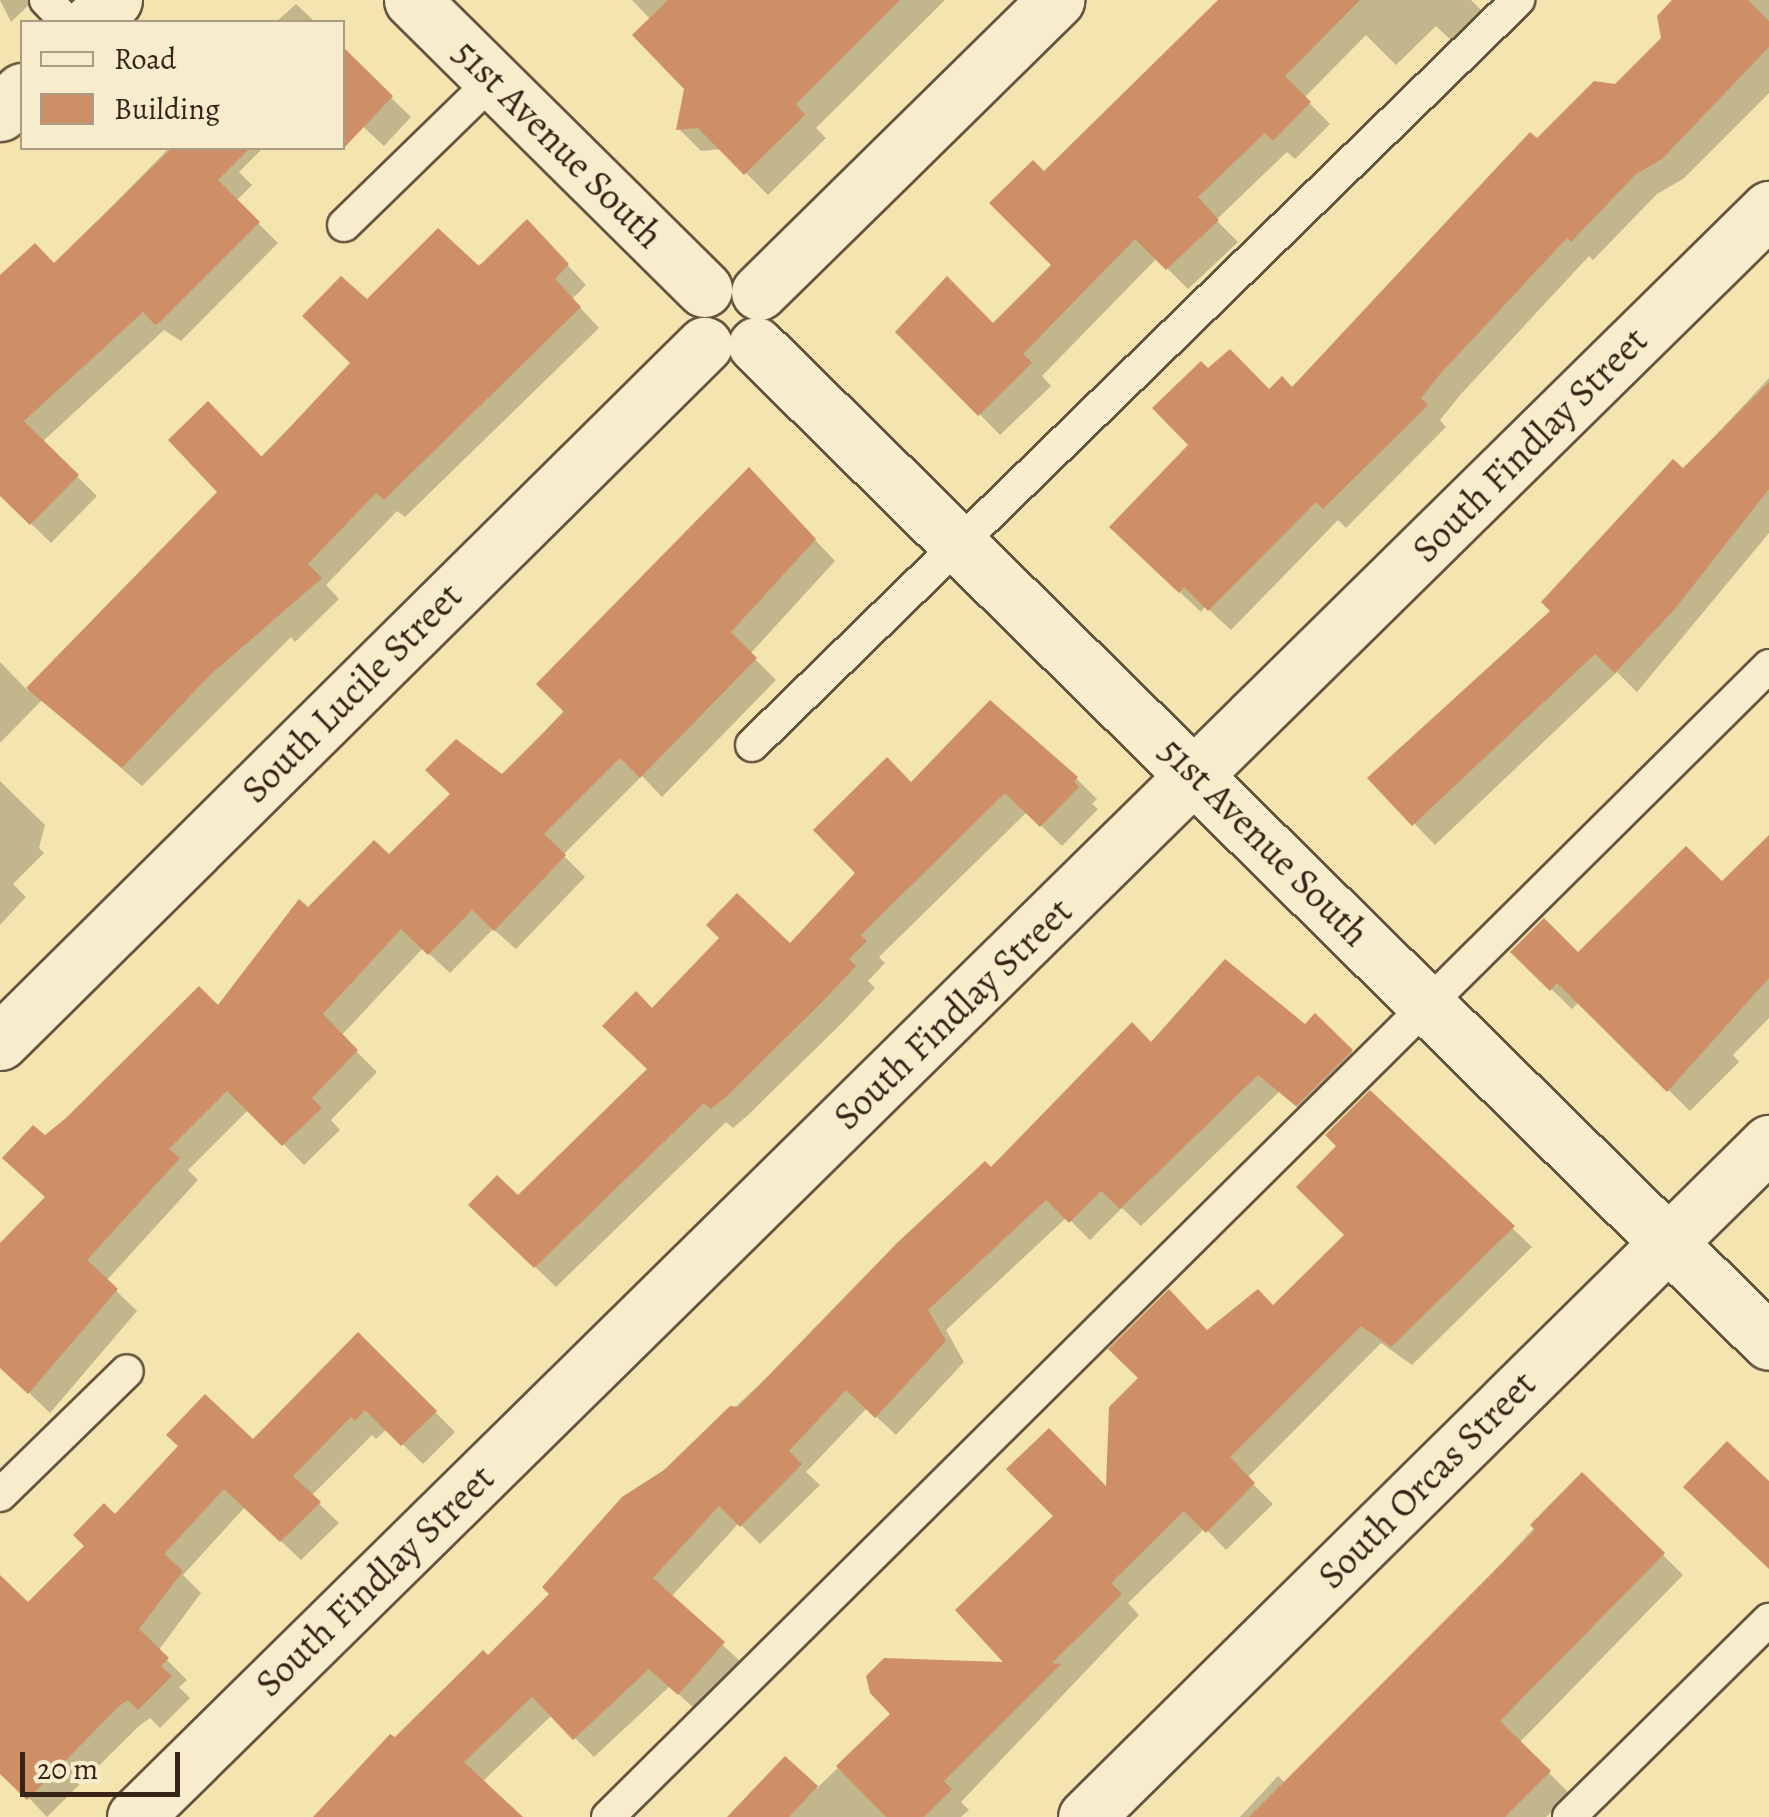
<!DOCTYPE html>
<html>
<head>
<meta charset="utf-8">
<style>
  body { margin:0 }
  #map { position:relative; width:1769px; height:1817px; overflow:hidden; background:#f3e4b0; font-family:Alegreya,serif }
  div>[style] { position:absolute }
  .shadow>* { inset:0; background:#0003 }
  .building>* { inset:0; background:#ce8f66 }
  .roads { filter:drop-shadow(2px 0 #67543d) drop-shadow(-2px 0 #67543d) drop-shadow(0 2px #67543d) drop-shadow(0 -2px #67543d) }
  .lane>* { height:32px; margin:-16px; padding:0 16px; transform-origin:16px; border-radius:16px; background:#f7edcc }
  .street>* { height:55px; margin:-27.5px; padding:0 27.5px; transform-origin:27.5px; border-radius:27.5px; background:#f7edcc }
  .secondary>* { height:55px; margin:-27.5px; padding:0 27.5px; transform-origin:27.5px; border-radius:27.5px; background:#f7edcc }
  span { translate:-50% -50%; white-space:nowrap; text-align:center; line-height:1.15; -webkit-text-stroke:10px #f7edcc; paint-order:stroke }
  .street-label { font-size:38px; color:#382417 }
  .legend { position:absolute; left:20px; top:20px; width:325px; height:130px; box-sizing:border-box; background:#f7edcc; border:2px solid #ab9d84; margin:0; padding:12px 18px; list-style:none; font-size:30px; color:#382417 }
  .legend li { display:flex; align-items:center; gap:20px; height:50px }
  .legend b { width:50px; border:2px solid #ab9d84 }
  .scale { position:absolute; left:20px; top:1752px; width:160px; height:45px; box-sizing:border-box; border:5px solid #382417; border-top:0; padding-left:12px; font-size:30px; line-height:35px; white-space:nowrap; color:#382417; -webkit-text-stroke:8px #f7edcc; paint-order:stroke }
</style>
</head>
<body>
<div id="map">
  <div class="shadow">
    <i style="clip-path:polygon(0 0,34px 0,11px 22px)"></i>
    <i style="clip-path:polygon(632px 0,945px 0,816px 128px,826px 138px,768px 195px,722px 149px,701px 151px,679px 129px,687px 88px,651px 20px)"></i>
    <i style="clip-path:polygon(1248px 0,1471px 0,1486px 15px,1456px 45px,1436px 26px,1396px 65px,1366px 35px,1304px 98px,1330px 124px,1295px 159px,1287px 152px,1216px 220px,1238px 242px,1188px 289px,1157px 258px,1042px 376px,1051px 386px,1000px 435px,899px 332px,994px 326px,1055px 265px,1044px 174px)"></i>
    <i style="clip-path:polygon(1675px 0,1769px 0,1769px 93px,1683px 179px,1657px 194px,1593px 260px,1589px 256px,1461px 394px,1440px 420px,1446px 427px,1346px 528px,1338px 520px,1231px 630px,1205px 606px,1201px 612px,1133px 548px,1192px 445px,1208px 372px,1269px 392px,1292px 390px,1537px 142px,1616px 87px,1664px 39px)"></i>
    <i style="clip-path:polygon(296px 4px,315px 22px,276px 22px)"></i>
    <i style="clip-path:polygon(342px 50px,411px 117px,384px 146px,342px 107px)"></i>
    <i style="clip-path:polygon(169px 148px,263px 148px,239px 172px,252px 185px,236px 201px,278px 243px,181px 341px,164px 330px,42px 442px,97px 496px,51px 543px,0 493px,0 280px,54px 266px)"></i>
    <i style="clip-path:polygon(546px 242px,586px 285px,572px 299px,599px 328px,405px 517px,397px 511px,326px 585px,339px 599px,295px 642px,291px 637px,142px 786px,42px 700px,0 743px,0 662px,28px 691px,354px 363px,367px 303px)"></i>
    <i style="clip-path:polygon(1769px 378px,1769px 533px,1637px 692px,1617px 672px,1435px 845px,1371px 779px,1553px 611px)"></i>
    <i style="clip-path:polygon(769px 491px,835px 561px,750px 654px,776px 680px,662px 797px,642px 776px,563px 855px,585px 877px,516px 949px,493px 929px,450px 973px,423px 948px,341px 1036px,377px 1072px,331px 1120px,340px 1130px,304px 1165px,249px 1109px,188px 1170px,198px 1180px,106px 1281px,137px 1311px,50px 1413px,0 1365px,0 1247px,48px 1198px,45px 1139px,219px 1009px,309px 911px,502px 777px)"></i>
    <i style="clip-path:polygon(990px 704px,1077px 779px,1097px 799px,1092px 804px,1098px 809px,1062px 846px,1027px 812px,879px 957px,885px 963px,868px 981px,875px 988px,844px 1021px,747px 1116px,733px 1128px,726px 1122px,556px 1287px,471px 1205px,518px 1198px,650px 1070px,652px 1011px,790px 947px,859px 873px,912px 785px)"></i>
    <i style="clip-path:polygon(0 781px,45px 825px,39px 848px,44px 853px,13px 884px,26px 897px,0 925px)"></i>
    <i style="clip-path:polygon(1769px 838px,1769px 1018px,1733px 1055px,1739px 1062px,1690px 1111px,1579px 1002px,1572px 1009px,1513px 952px,1578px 955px,1722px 885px)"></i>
    <i style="clip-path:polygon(1315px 1016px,1371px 1071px,1317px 1124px,1279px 1092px,1141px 1226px,1122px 1208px,1090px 1240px,1067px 1217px,946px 1330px,964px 1362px,896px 1435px,867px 1408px,806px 1472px,820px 1485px,760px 1544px,739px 1523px,671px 1597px,742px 1663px,698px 1712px,670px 1686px,594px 1757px,552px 1715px,482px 1782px,519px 1817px,315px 1817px,488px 1659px,665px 1472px,991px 1170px,1151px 1045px,1305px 1027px)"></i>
    <i style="clip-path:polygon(1370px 1093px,1532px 1247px,1412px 1365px,1381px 1343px,1247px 1478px,1273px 1504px,1226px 1550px,1205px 1528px,1128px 1603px,1139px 1615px,961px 1802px,969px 1810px,961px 1817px,764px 1817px,785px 1759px,817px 1788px,894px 1714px,1009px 1664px,1207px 1333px,1274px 1309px,1347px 1235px,1340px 1146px)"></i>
    <i style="clip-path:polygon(358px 1335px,455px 1432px,423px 1464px,387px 1429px,376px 1439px,372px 1435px,311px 1496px,339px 1523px,301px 1560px,245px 1507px,183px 1575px,201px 1593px,158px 1651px,187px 1680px,179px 1687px,190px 1698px,160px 1728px,150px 1718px,139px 1726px,47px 1817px,0 1767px,0 1579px,28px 1605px,115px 1517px,253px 1442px)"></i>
    <i style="clip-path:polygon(1583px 1475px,1683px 1575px,1519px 1743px,1570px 1794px,1546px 1817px,1240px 1817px,1278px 1776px,1286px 1784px,1425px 1646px)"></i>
  </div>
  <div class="building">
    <i style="clip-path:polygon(668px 0,900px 0,796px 104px,805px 115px,744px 175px,698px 128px,676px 130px,684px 89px,632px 35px)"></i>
    <i style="clip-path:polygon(1218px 0,1360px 0,1285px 76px,1311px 102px,1273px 141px,1265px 133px,1198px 197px,1219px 220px,1166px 270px,1135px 239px,1023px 354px,1032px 363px,978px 416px,895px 332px,947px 276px,993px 323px,1051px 265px,989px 203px,1033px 160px,1044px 171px)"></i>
    <i style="clip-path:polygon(1672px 0,1748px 0,1769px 21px,1769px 47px,1662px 159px,1636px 174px,1571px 242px,1567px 238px,1440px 374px,1421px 398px,1428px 405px,1323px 509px,1316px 502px,1208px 611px,1184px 587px,1179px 593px,1109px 527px,1188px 445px,1152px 408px,1201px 361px,1208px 368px,1230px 349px,1269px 389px,1282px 376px,1292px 387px,1530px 132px,1537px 138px,1594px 81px,1615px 84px,1661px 38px,1657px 16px)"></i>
    <i style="clip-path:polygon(342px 46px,393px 96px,342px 150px)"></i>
    <i style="clip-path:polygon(172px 148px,250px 148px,218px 180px,260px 222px,161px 321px,155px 325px,143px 312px,24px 421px,79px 475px,30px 525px,0 496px,0 275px,35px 243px,54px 263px)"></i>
    <i style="clip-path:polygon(527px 219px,569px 264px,555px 279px,581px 307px,384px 500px,376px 493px,308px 564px,322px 578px,210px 675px,122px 768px,26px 688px,217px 492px,168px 440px,208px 401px,262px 457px,350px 363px,302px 316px,341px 276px,367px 299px,438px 228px,479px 266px)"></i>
    <i style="clip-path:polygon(1769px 382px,1769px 489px,1674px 610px,1615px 673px,1595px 654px,1412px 826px,1367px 778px,1550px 611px,1541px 602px,1673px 459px,1683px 468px)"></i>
    <i style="clip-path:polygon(749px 467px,816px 539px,731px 632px,757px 658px,640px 778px,620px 758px,544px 834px,566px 855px,494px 931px,472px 910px,428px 955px,401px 929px,323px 1014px,358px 1050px,312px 1098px,322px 1108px,282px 1146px,227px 1091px,169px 1149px,180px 1158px,87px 1260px,118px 1289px,28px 1394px,0 1368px,0 1243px,45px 1197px,2px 1158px,33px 1125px,45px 1135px,66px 1118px,199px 986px,218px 1005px,299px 899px,308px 907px,374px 840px,389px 854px,450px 794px,425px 770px,456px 739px,502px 774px,564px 712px,536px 684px)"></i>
    <i style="clip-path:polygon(990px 700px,1078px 777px,1074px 781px,1079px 787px,1040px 827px,1005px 793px,861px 935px,867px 941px,849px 959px,856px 966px,823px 1001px,727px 1096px,711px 1109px,704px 1103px,534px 1268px,468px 1205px,497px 1175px,518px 1195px,647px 1069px,602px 1026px,636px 991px,652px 1008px,719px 938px,706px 925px,737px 893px,790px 943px,855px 873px,813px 830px,887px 757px,911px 782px)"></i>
    <i style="clip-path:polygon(1769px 835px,1769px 978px,1667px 1092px,1557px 983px,1550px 991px,1510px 952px,1544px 918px,1578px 952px,1686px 846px,1722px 881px)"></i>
    <i style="clip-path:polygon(1225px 959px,1305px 1024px,1315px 1013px,1353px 1050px,1296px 1106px,1258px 1075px,1120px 1209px,1101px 1191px,1069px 1223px,1046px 1200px,928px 1310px,946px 1341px,875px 1418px,846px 1390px,789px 1451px,802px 1464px,740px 1527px,719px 1506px,653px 1578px,725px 1642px,678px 1695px,649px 1669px,573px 1740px,532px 1697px,464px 1762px,523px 1817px,313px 1817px,390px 1734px,395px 1737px,483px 1650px,488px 1655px,549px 1594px,542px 1587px,622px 1497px,664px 1470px,730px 1406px,738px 1407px,897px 1243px,985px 1161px,991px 1167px,1132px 1022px,1151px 1042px)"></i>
    <i style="clip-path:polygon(1370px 1090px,1515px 1226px,1391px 1347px,1361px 1326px,1230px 1457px,1255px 1483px,1206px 1533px,1184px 1511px,1111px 1583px,1122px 1594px,1052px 1663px,1061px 1664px,944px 1781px,952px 1789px,924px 1817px,886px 1817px,836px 1766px,890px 1714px,870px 1693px,866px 1676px,884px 1658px,1003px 1662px,955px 1610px,1053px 1516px,1006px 1469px,1049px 1428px,1106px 1486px,1109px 1407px,1138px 1378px,1108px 1349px,1169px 1289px,1207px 1330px,1258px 1289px,1273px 1305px,1344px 1235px,1296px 1187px,1336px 1146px,1325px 1135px)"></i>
    <i style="clip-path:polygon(358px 1332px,437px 1411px,401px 1446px,365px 1410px,355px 1421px,351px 1417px,293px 1476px,321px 1502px,280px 1542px,224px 1489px,164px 1554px,183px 1571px,139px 1629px,169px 1658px,161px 1666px,172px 1676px,138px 1710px,128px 1700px,119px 1706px,27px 1800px,0 1774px,0 1575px,28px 1602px,84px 1546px,73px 1535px,104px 1503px,115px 1514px,178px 1446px,166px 1435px,205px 1394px,253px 1439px)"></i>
    <i style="clip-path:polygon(1727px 1441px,1769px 1481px,1769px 1569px,1683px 1487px)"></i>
    <i style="clip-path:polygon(1582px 1472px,1665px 1553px,1500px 1721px,1551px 1771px,1505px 1817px,1249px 1817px,1535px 1530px,1530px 1525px)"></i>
    <i style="clip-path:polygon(785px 1756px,818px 1786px,789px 1817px,727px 1817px)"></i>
  </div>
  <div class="roads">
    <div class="lane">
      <i style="left:46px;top:0;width:30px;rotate:46deg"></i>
      <i style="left:344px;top:225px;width:208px;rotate:-44.2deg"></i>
      <i style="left:752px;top:745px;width:1069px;rotate:-44.2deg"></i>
      <i style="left:0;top:1495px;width:177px;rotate:-44.3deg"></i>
      <i style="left:608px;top:1817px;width:1635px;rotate:-44.75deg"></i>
      <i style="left:1569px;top:1817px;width:281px;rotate:-44.6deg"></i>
    </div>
    <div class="street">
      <i style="left:412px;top:0;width:411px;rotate:44.7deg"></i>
      <i style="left:91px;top:22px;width:32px;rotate:-44deg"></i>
      <i style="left:0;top:113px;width:31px;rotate:-45deg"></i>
      <i style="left:759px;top:292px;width:417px;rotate:-44.5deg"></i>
      <i style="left:756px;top:345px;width:1421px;rotate:44.54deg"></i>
      <i style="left:0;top:1042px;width:991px;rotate:-44.71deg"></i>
      <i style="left:135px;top:1817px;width:2293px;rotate:-44.54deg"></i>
    </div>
    <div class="secondary">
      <i style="left:1086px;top:1817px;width:960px;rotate:-44.62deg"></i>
    </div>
  </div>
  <div class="street-label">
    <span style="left:558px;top:144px;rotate:45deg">51st Avenue South</span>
    <span style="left:1530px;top:445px;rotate:-45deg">South Findlay Street</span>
    <span style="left:352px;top:693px;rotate:-45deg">South Lucile Street</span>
    <span style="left:1264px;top:842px;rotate:45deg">51st Avenue South</span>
    <span style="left:953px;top:1014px;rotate:-44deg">South Findlay Street</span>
    <span style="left:1427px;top:1480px;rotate:-45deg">South Orcas Street</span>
    <span style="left:375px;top:1581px;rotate:-44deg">South Findlay Street</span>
  </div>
  <ul class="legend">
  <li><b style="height:12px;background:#f7edcc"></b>Road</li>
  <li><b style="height:28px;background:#ce8f66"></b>Building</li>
  </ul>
  <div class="scale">20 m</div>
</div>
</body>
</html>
